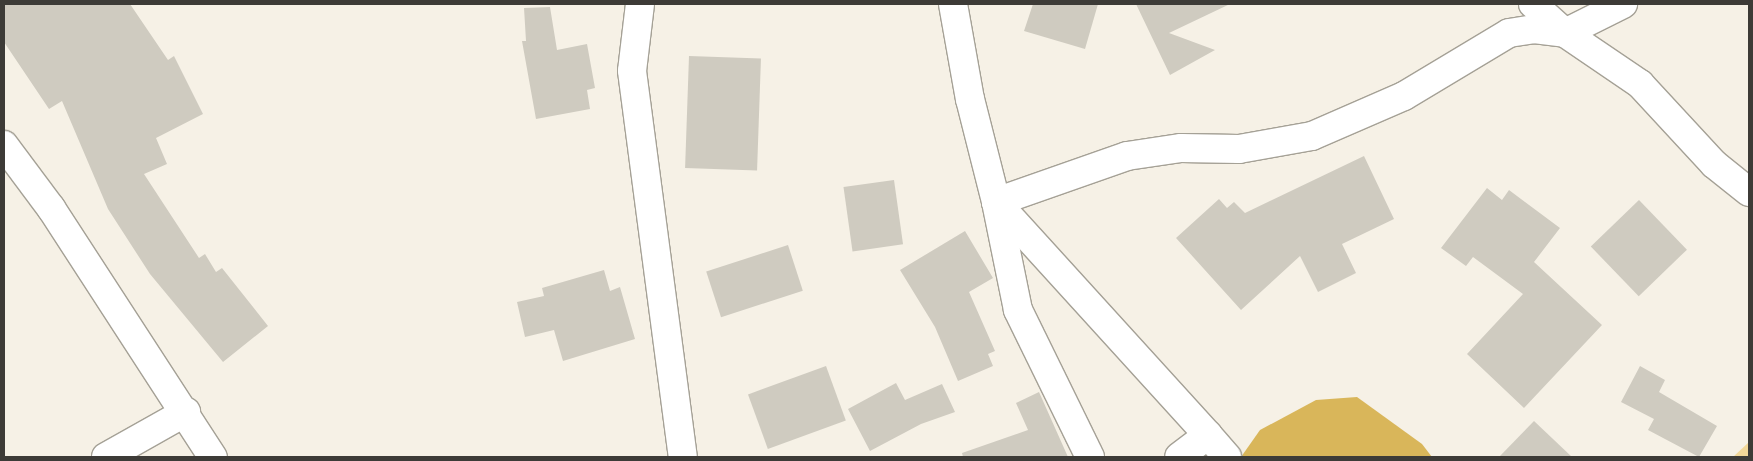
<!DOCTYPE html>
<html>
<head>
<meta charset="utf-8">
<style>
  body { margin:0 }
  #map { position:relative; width:1753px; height:461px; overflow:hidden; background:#f6f1e6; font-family:Commissioner,sans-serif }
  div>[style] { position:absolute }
  .green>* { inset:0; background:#f2d899 }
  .forest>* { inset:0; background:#d9b65a }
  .building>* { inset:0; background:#cfcbc0; transform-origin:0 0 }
  .roads { filter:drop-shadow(1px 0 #a5a196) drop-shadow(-1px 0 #a5a196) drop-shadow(0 1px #a5a196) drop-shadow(0 -1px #a5a196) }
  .street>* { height:28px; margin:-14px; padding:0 14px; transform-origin:14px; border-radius:14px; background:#fff }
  span { translate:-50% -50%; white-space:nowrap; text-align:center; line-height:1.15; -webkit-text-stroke:4px #fff; paint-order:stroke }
  .frame { position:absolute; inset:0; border:5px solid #3d3b37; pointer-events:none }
</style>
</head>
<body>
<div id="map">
  <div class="green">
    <i style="clip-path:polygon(1749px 442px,1749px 457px,1733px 457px)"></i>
  </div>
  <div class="forest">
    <i style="clip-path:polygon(1357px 397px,1422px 444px,1432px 457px,1241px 457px,1260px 430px,1316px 400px)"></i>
  </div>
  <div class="building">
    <i style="clip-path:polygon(4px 4px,130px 4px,168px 60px,174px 56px,203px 114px,156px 138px,167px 164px,144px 174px,199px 258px,205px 254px,216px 272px,222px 268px,268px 326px,223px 362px,150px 274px,108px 209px,62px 101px,49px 109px,4px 42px)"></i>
    <i style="clip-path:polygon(1033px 4px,1098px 4px,1085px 49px,1024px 31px)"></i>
    <i style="clip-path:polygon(1136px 4px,1230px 4px,1169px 33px,1215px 50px,1170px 75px)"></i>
    <i style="clip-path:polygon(550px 7px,557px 50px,587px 44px,595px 88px,587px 90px,590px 109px,536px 119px,522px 41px,526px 41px,524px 8px)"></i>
    <i style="left:689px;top:56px;width:72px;height:112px;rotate:2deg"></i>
    <i style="clip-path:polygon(1364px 156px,1394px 219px,1342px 244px,1356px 273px,1318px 292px,1300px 256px,1241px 310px,1176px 238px,1219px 199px,1227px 208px,1234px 202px,1245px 213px)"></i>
    <i style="left:894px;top:180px;width:65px;height:51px;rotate:82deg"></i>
    <i style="clip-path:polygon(1487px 188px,1502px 200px,1509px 190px,1560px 228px,1534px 262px,1602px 325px,1524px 408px,1467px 354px,1523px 294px,1473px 257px,1466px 266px,1441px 248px)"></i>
    <i style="left:1639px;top:200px;width:69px;height:67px;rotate:46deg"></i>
    <i style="clip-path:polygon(965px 231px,993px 278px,969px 292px,995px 351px,988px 354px,993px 366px,958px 381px,935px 327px,900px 270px)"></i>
    <i style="left:788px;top:245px;width:48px;height:86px;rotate:72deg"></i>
    <i style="clip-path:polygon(604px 270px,610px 291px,620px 287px,635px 339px,563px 361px,554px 330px,525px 337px,517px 302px,544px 296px,542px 288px)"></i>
    <i style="left:826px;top:366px;width:58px;height:83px;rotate:70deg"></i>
    <i style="clip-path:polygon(1640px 366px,1665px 380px,1659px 392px,1717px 426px,1699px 457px,1648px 430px,1654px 419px,1621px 402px)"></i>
    <i style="clip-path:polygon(896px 383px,905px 400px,942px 384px,955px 412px,921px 424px,870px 451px,848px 409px)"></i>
    <i style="clip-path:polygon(1039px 392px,1068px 457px,963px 457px,962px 453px,1028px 430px,1016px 403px)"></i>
    <i style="clip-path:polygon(1534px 421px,1572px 457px,1499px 457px)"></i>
  </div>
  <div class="roads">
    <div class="street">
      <i style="left:640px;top:4px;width:67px;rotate:96.8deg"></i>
      <i style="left:632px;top:71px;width:389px;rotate:82.5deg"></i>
      <i style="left:953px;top:4px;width:97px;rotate:79.9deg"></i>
      <i style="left:970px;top:99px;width:106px;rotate:75.8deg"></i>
      <i style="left:996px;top:202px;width:139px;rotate:-19.3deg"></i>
      <i style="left:1127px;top:156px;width:55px;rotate:-8.4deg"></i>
      <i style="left:1181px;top:148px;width:58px;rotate:1deg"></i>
      <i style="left:1239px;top:149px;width:74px;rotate:-10.1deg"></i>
      <i style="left:1312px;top:136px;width:100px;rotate:-23.5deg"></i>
      <i style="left:1404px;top:96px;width:122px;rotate:-31deg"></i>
      <i style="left:1509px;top:33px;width:25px;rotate:-9deg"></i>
      <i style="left:1534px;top:29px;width:31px;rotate:7deg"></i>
      <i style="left:1565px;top:33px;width:65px;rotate:-26.6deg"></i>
      <i style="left:1533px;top:4px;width:43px;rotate:42.2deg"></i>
      <i style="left:1565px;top:33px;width:91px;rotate:34.2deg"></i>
      <i style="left:1640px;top:84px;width:109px;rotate:47.2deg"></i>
      <i style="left:1714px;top:164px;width:45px;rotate:38.7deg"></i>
      <i style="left:4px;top:145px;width:79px;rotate:53.3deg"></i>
      <i style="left:51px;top:208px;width:297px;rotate:57deg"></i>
      <i style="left:1208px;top:435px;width:29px;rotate:49deg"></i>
      <i style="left:106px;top:457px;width:92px;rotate:-29.4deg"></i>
      <i style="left:1090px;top:457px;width:164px;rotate:-116.1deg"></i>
      <i style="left:1018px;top:310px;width:110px;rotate:-101.5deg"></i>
      <i style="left:996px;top:202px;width:315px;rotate:47.7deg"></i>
      <i style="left:1208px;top:435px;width:36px;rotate:143deg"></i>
    </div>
  </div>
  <div class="frame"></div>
</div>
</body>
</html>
